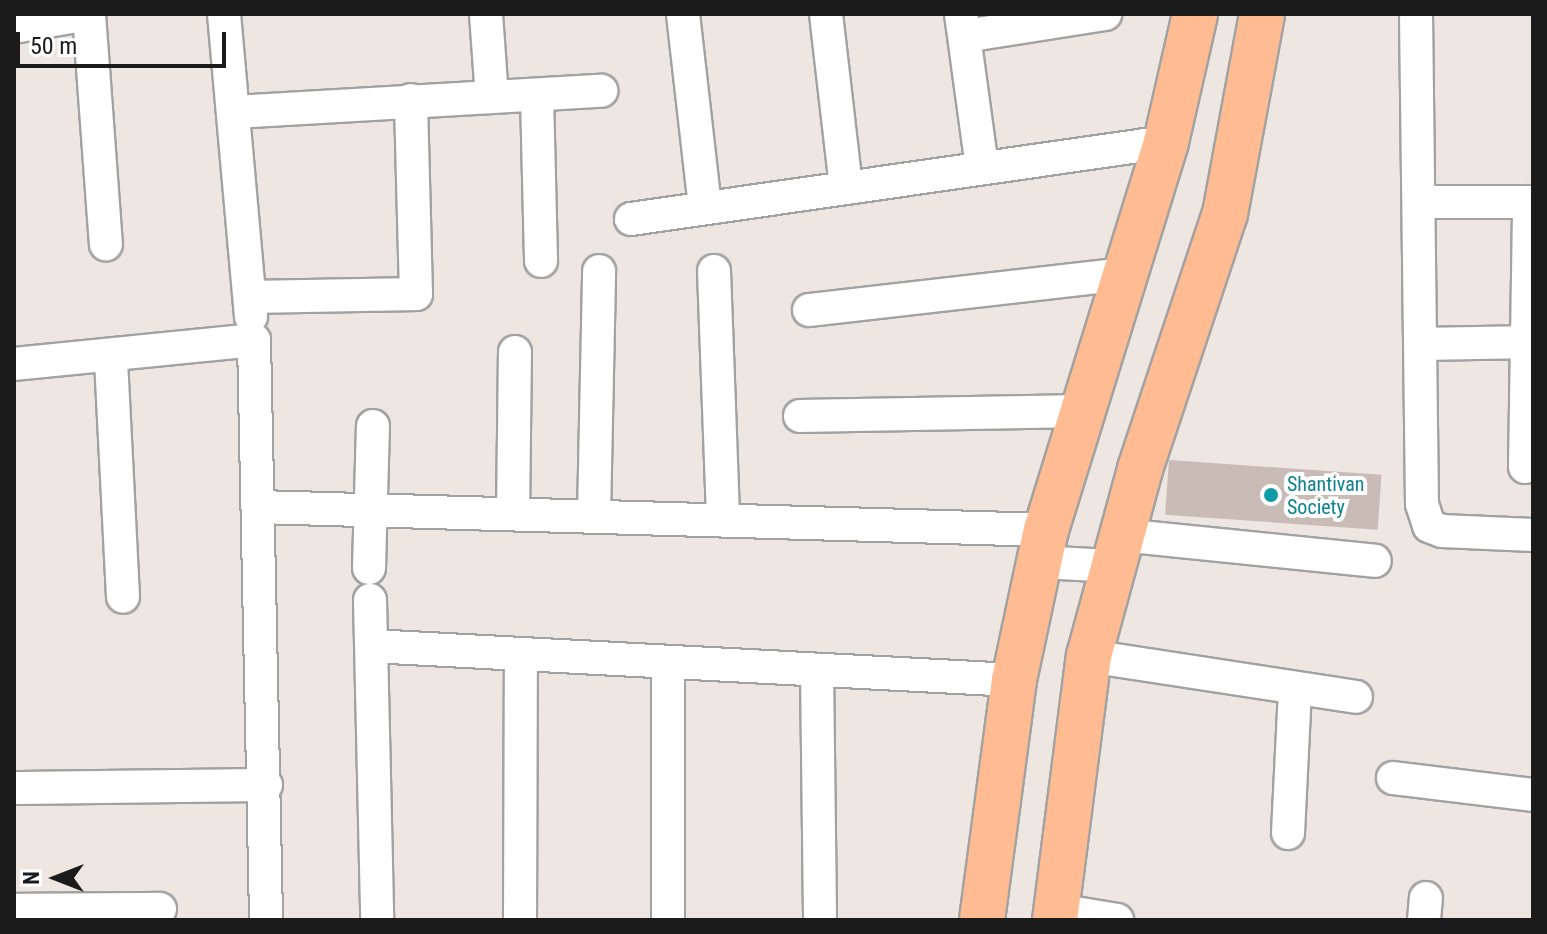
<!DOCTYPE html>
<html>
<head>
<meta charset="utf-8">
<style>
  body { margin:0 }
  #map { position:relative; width:1547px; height:934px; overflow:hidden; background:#eee6e0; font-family:"Roboto Condensed",sans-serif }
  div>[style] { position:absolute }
  .building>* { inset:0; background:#c9bbb6; transform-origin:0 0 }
  .roads { filter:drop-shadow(2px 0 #a2a2a2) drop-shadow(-2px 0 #a2a2a2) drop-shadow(0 2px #a2a2a2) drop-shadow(0 -2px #a2a2a2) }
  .street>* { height:32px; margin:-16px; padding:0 16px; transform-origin:16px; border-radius:16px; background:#fff }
  .primary>* { height:44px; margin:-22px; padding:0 22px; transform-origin:22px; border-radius:22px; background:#ffbc93 }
  .dots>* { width:22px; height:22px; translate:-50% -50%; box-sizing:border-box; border:4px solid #fff; border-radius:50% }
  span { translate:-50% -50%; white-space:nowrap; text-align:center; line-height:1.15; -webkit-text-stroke:8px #fff; paint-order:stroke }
  .culture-label { font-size:20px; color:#0d838f }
  .left { translate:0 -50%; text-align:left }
  .frame { position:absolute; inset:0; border:16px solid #1b1b1b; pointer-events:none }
  .north { position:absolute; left:16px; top:838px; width:80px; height:80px; -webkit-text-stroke:6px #fff; paint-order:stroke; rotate:270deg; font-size:22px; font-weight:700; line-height:32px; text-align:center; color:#1b1b1b }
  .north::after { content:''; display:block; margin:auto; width:28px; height:36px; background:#1b1b1b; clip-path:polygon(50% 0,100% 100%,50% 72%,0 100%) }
  .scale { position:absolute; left:16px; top:32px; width:210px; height:36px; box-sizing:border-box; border:4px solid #1b1b1b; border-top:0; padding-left:10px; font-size:24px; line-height:28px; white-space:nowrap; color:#1b1b1b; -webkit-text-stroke:6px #fff; paint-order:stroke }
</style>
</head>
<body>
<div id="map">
  <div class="building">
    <i style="left:1169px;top:460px;width:213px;height:55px;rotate:4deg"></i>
  </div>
  <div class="roads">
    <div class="street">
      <i style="left:89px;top:14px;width:231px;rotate:85.8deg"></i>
      <i style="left:224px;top:14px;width:304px;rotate:84.9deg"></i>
      <i style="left:486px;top:14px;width:83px;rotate:85.9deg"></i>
      <i style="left:683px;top:14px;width:195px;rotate:83.5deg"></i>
      <i style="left:826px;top:14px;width:175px;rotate:83.4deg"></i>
      <i style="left:961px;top:14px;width:155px;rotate:82.2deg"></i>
      <i style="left:1416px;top:14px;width:490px;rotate:89.3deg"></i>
      <i style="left:1422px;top:504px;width:23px;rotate:72deg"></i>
      <i style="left:1429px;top:526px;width:14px;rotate:21deg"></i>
      <i style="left:1442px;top:531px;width:91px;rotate:2.5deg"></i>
      <i style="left:14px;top:27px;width:75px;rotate:-10deg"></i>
      <i style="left:965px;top:36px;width:142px;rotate:-8.9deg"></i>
      <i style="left:537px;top:96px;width:165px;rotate:88.6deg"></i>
      <i style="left:233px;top:112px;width:369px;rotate:-3.3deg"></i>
      <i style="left:1419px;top:202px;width:114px"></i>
      <i style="left:631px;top:219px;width:541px;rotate:-8.19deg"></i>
      <i style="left:714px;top:271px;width:249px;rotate:87.9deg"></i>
      <i style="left:250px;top:297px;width:166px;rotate:-1deg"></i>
      <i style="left:416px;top:294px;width:194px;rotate:-91.5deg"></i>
      <i style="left:809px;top:310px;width:320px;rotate:-6.5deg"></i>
      <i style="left:1422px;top:344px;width:111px;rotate:-1deg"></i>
      <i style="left:111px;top:360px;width:237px;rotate:87.1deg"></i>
      <i style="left:14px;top:364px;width:241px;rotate:-5.7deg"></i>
      <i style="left:254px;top:340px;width:580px;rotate:88.81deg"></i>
      <i style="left:800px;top:416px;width:283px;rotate:-1deg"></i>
      <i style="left:1525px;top:467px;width:265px;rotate:-89.1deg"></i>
      <i style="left:258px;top:507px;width:788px;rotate:1.67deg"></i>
      <i style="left:513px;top:514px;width:162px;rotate:-89.3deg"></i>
      <i style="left:594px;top:516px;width:245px;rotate:-88.8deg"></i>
      <i style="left:1121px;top:535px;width:255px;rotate:5.8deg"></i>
      <i style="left:1039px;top:562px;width:74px;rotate:3.1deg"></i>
      <i style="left:369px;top:568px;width:142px;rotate:-88.4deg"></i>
      <i style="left:370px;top:600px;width:320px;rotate:88.7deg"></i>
      <i style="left:371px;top:646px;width:644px;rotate:3.03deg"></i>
      <i style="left:1089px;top:656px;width:270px;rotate:8.7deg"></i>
      <i style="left:817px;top:670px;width:250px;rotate:89.3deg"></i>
      <i style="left:1393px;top:778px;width:141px;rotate:6.9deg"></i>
      <i style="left:14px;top:788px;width:252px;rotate:-0.7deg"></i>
      <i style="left:1288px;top:833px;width:145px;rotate:-87.2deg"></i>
      <i style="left:14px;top:910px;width:146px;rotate:-0.4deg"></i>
      <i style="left:1056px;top:910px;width:62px;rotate:9.3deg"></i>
      <i style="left:520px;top:920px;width:266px;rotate:-89.8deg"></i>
      <i style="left:668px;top:920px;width:258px;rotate:-90deg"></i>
      <i style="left:1424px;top:920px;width:22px;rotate:-85deg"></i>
    </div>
    <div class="primary">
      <i style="left:982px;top:920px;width:242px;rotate:-82.4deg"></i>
      <i style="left:1014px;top:680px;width:153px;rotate:-78deg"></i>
      <i style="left:1046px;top:530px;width:406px;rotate:-72.8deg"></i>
      <i style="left:1166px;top:142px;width:131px;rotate:-77.2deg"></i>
      <i style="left:1055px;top:920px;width:266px;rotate:-82.7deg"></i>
      <i style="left:1089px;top:656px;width:194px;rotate:-74.7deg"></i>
      <i style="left:1140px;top:469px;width:269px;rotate:-71.6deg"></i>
      <i style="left:1225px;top:214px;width:203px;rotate:-79.5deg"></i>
    </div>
  </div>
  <div class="dots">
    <i style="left:1271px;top:495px;background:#0f9aa8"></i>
  </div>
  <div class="culture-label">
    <span class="left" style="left:1287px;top:496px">Shantivan<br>Society</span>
  </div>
  <div class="frame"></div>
  <div class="north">N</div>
  <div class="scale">50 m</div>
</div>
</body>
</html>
